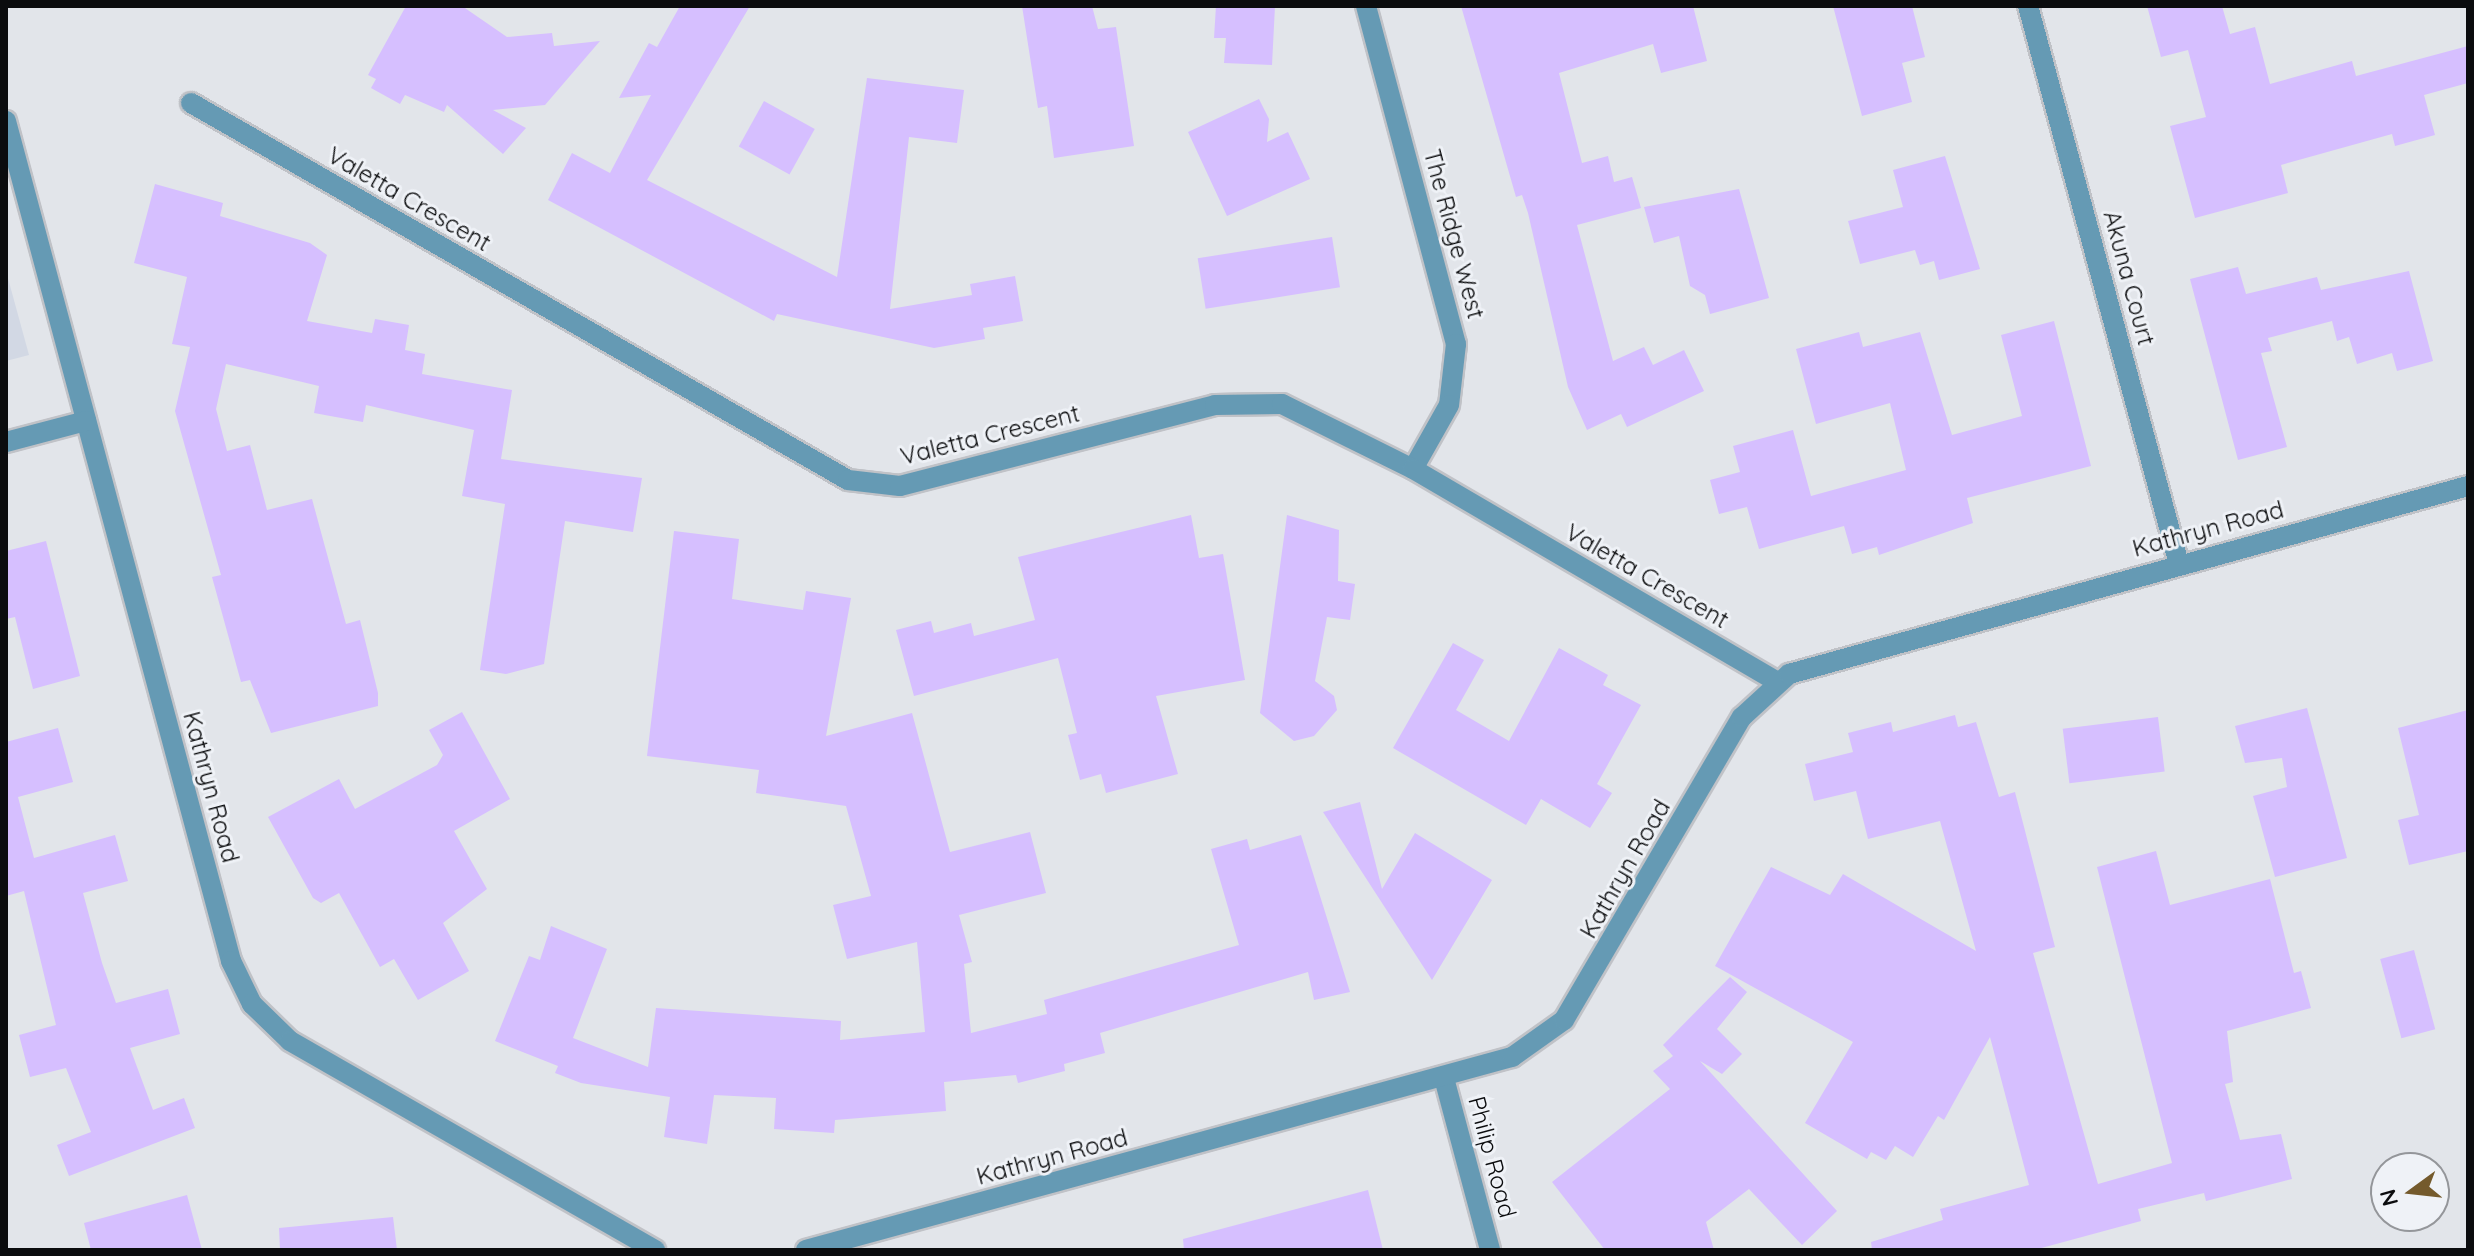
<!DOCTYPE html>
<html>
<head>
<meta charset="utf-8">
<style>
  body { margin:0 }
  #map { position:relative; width:2474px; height:1256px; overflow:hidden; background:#e2e5ea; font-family:Quicksand,sans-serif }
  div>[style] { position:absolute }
  .built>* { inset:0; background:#d2d8e4 }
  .building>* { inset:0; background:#d6bfff; transform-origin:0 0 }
  .roads { filter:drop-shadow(2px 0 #c0c2c7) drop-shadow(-2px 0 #c0c2c7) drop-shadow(0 2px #c0c2c7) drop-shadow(0 -2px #c0c2c7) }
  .street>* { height:20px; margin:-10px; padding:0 10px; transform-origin:10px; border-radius:10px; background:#659ab4 }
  span { translate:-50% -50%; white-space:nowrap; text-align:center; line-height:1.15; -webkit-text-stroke:6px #eff2f7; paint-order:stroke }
  .street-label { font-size:24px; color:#0b0c0e }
  .frame { position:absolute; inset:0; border:8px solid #0b0c0e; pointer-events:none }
  .north { position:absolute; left:2370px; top:1152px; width:80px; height:80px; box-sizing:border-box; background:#eff2f7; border:2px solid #94969a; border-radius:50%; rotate:255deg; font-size:22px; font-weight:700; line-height:32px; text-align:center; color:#0b0c0e }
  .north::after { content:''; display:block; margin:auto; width:28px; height:36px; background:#745a2c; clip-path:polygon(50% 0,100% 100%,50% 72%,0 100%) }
</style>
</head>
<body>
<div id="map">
  <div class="built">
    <i style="clip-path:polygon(6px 271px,29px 355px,6px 361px)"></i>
  </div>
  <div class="building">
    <i style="clip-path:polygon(406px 6px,462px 6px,507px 37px,552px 33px,554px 46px,600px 41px,545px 105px,493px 110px,526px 128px,503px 154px,447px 105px,444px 112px,405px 95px,400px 104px,371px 88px,376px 79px,368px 75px)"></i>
    <i style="clip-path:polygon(680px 6px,750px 6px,647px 180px,837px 277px,867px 78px,964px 90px,957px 143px,909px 137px,890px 309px,972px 295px,970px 284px,1015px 276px,1023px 321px,983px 328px,985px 339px,934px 348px,777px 314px,774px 321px,548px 200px,572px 153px,610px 173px,651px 95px,619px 98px,649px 43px,657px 47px)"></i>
    <i style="clip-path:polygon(1022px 6px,1092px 6px,1098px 29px,1116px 27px,1134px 146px,1054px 158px,1047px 106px,1038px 108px)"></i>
    <i style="clip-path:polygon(1216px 6px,1275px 6px,1272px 65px,1224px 63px,1226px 38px,1214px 38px)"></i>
    <i style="clip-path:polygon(1461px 6px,1693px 6px,1707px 61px,1661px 73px,1653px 44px,1559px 73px,1582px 163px,1608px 156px,1614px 182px,1632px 177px,1641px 208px,1577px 225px,1613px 361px,1644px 347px,1653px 365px,1684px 350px,1704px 391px,1627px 427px,1621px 414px,1587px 430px,1568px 387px,1528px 213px,1522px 195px,1516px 197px)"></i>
    <i style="clip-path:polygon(1833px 6px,1912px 6px,1925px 57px,1902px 63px,1912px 102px,1862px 116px)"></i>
    <i style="clip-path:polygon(2147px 6px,2222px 6px,2230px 34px,2255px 27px,2270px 84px,2352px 61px,2356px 76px,2468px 46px,2468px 83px,2424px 95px,2435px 135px,2395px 146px,2392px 134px,2281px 165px,2288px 193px,2195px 218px,2170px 126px,2206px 117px,2188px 50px,2161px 57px)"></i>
    <i style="clip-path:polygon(1259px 99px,1269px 119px,1267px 142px,1288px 132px,1310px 179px,1227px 216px,1188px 132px)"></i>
    <i style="left:764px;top:101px;width:58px;height:52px;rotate:29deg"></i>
    <i style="clip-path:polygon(1945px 156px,1980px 269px,1939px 280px,1934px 261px,1920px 265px,1915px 250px,1860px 264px,1848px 221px,1903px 207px,1893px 170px)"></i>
    <i style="clip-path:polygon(155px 184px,223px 203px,220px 216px,310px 243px,327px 255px,307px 321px,372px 333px,375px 319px,409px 325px,405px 350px,425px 354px,422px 374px,512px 390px,501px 459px,642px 478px,633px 532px,565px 521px,544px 664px,506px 674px,480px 670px,505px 504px,462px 496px,474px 430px,366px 405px,363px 422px,314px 413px,319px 386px,226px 364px,216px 409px,227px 451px,250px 445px,267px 510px,312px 499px,346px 624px,360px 620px,378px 693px,378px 706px,271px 733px,250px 680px,241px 682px,212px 577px,221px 575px,175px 411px,190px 347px,172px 344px,187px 277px,134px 263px)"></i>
    <i style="clip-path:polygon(1739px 189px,1769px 298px,1710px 314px,1705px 295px,1690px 286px,1679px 236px,1654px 243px,1644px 207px)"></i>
    <i style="left:1332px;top:237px;width:51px;height:136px;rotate:81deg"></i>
    <i style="clip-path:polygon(2238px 267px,2246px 294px,2317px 277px,2321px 290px,2409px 271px,2433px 361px,2397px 371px,2392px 353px,2357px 364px,2349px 337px,2337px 341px,2332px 321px,2268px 338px,2272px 351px,2261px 353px,2287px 447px,2238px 460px,2190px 279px)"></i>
    <i style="clip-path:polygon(2054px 321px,2091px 466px,1967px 498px,1973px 523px,1879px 555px,1877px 547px,1852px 554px,1844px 526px,1759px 549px,1747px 507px,1719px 514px,1710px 480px,1740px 472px,1733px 446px,1793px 430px,1811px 496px,1906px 470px,1890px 403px,1816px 424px,1796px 349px,1859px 332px,1863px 347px,1920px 332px,1952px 435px,2022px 416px,2001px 335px)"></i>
    <i style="clip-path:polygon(1191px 515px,1199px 558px,1223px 554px,1245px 680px,1156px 696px,1178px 774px,1106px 793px,1101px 774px,1080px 780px,1068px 735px,1077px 733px,1058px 658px,914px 696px,896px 630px,931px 621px,934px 633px,971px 623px,974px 636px,1035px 620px,1018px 557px)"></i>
    <i style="clip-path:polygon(1287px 515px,1339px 530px,1338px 581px,1355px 584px,1350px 620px,1327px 617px,1315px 681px,1334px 696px,1337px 710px,1314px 736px,1294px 741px,1260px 713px)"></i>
    <i style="clip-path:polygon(674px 531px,739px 539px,732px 599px,803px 610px,806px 591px,851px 598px,826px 736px,912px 713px,950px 852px,1030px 832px,1046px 893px,959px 915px,972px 962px,964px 964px,971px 1033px,1047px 1014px,1044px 1000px,1239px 945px,1211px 849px,1247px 839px,1250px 850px,1301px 835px,1350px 992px,1314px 1000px,1308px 972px,1100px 1033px,1105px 1053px,1064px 1064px,1065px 1071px,1018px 1083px,1016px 1075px,944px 1082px,946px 1111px,835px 1120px,834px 1133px,774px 1129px,776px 1098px,714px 1095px,707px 1144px,664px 1137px,670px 1097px,581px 1083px,555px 1073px,558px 1066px,495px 1041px,529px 956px,540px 960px,551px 926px,607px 949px,573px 1038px,648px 1067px,656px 1008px,841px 1021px,840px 1040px,925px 1032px,917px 942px,847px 959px,833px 905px,871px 896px,846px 806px,756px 793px,759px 770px,647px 756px)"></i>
    <i style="clip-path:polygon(46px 541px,80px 676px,33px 689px,15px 617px,6px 619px,6px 551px)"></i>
    <i style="clip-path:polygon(1453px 643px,1484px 660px,1456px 710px,1509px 741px,1559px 648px,1608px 675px,1603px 685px,1641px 705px,1597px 784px,1612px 793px,1590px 828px,1541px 799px,1526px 825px,1393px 748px)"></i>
    <i style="clip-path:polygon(2307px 708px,2347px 858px,2275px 877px,2253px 796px,2287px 787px,2282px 758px,2245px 763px,2235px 726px)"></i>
    <i style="clip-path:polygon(2468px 710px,2468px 851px,2409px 865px,2398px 820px,2419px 815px,2398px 728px)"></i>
    <i style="clip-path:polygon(462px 712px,510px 799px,454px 831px,487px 889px,443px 923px,469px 971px,418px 1000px,394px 959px,380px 967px,339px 893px,321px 903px,313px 898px,268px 817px,339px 779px,355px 809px,437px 765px,443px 755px,429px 730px)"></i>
    <i style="clip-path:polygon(1955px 715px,1958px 727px,1976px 722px,1999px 797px,2015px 792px,2055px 947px,2033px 953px,2098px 1184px,2172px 1163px,2097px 867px,2156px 851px,2170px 905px,2270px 879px,2294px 973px,2301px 971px,2311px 1008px,2227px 1031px,2233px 1082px,2225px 1084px,2240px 1140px,2281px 1134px,2292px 1179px,2206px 1201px,2204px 1193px,2138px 1209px,2141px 1221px,2034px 1250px,1872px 1250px,1871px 1242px,1943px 1220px,1940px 1209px,2029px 1185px,1990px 1037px,1944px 1120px,1938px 1116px,1913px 1157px,1895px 1146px,1886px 1160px,1871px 1152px,1867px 1159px,1805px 1123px,1853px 1042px,1715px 966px,1771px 867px,1830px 895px,1843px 874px,1976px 951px,1940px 821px,1868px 839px,1856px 791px,1814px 801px,1805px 764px,1853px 752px,1848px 733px,1891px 722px,1893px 732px)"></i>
    <i style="left:2158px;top:717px;width:55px;height:96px;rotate:83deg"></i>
    <i style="clip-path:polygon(58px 728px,73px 782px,18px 797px,34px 858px,115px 835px,128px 881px,83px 893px,102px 963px,116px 1003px,168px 989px,180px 1034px,130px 1048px,153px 1110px,184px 1098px,195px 1128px,69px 1176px,57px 1145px,91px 1132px,66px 1068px,30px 1077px,19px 1035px,56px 1025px,24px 891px,6px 896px,6px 742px)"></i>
    <i style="clip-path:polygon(1360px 802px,1382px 889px,1415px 833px,1492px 880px,1432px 980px,1323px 812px)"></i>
    <i style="left:2414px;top:950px;width:82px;height:35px;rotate:75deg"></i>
    <i style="clip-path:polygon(1730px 977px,1747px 992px,1717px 1029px,1742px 1054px,1722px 1074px,1700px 1061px,1837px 1211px,1802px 1245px,1749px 1189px,1706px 1222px,1714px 1250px,1605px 1250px,1552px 1182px,1670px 1089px,1653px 1071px,1673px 1056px,1663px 1045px)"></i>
    <i style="clip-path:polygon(1368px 1190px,1383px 1250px,1184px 1250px,1183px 1239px)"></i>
    <i style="clip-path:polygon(187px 1195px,202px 1250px,91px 1250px,84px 1223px)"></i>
    <i style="clip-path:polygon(393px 1217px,397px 1250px,280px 1250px,279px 1228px)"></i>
  </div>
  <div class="roads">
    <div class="street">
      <i style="left:1366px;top:6px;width:350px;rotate:75.1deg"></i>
      <i style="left:1456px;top:344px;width:61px;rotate:96.5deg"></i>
      <i style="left:1449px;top:405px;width:73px;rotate:119.4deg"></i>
      <i style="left:2028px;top:6px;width:578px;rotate:74.86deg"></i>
      <i style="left:191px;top:103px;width:757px;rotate:29.85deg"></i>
      <i style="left:848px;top:480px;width:52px;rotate:6.6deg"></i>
      <i style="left:900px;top:486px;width:325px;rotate:-14.4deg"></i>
      <i style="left:1215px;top:405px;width:67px;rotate:-0.9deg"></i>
      <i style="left:1282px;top:404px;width:146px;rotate:26.4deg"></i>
      <i style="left:1413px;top:469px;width:422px;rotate:30.3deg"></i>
      <i style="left:6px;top:121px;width:870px;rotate:75deg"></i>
      <i style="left:231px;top:961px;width:48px;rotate:64deg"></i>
      <i style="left:252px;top:1004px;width:53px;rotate:44.2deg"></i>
      <i style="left:290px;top:1041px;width:421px;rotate:29.8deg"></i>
      <i style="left:6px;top:442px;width:83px;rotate:-14.7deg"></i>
      <i style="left:1444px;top:1078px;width:178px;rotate:75deg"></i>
      <i style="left:806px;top:1250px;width:732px;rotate:-15.29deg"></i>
      <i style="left:1512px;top:1057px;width:64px;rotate:-35.4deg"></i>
      <i style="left:1564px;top:1020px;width:351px;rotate:-59.6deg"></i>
      <i style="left:1742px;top:717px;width:64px;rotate:-42.5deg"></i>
      <i style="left:1789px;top:674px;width:705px;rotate:-15.48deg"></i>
    </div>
  </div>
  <div class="street-label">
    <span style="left:409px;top:199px;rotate:30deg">Valetta Crescent</span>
    <span style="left:1454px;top:234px;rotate:75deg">The Ridge West</span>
    <span style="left:2129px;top:278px;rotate:75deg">Akuna Court</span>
    <span style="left:990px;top:435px;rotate:-14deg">Valetta Crescent</span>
    <span style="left:2208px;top:529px;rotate:-15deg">Kathryn Road</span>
    <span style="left:1647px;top:576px;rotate:30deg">Valetta Crescent</span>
    <span style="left:211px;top:787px;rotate:75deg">Kathryn Road</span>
    <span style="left:1625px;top:869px;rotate:-60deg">Kathryn Road</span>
    <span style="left:1052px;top:1157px;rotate:-15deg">Kathryn Road</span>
    <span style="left:1492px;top:1157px;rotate:75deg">Philip Road</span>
  </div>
  <div class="frame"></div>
  <div class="north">N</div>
</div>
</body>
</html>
